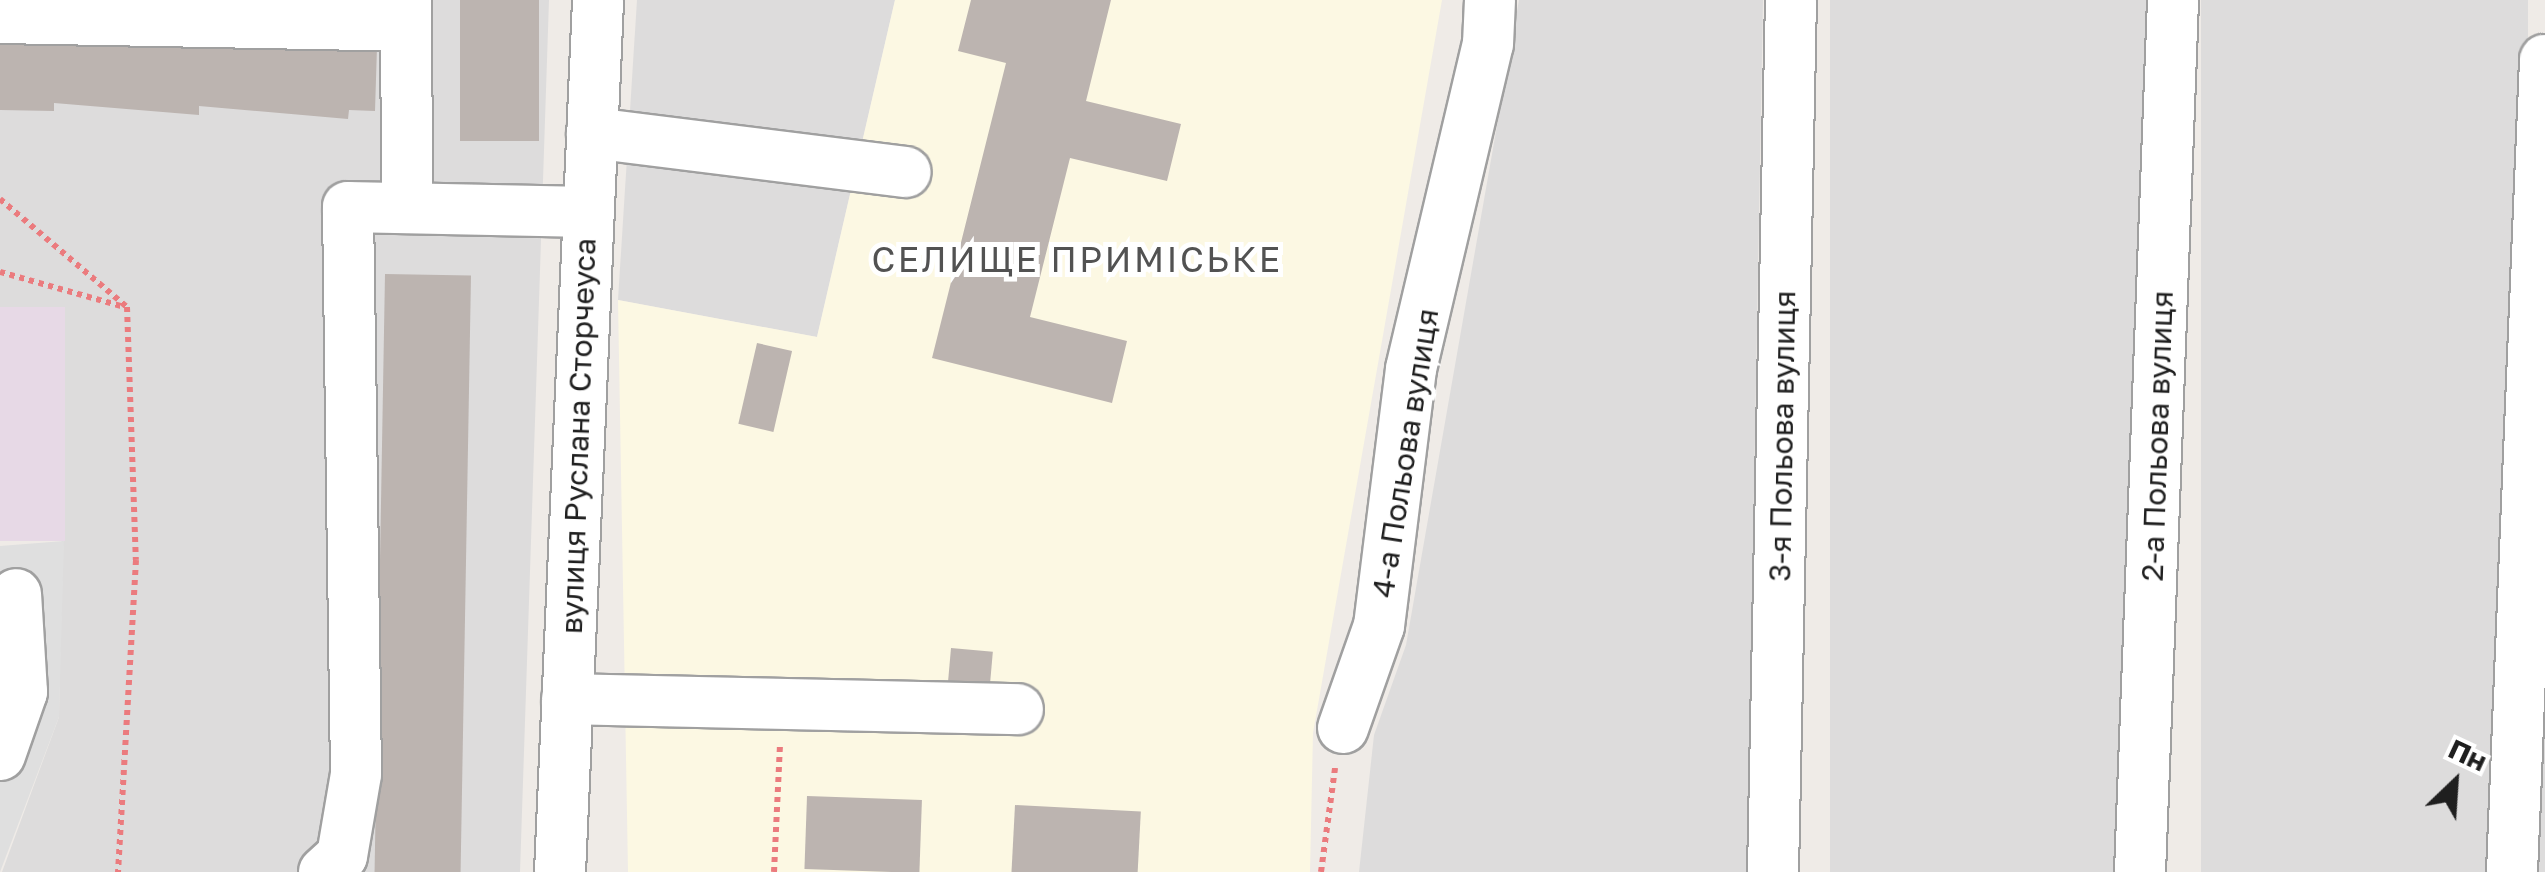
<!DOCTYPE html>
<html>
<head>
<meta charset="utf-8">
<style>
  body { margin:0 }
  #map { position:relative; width:2545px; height:872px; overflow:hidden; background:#efebe7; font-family:"Golos Text",sans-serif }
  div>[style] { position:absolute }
  .residential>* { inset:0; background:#dddcdc; transform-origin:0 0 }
  .industrial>* { inset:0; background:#e7d9e6; transform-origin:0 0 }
  .education>* { inset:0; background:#fcf8e3 }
  .parking>* { inset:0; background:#dfdfdf }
  .building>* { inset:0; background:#bcb4b0; transform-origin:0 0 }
  .path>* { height:6px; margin-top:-3px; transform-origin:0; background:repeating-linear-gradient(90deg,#eb7b7e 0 5px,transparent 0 10px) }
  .roads { filter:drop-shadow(2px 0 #a0a0a0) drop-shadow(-2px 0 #a0a0a0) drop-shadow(0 2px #a0a0a0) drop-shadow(0 -2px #a0a0a0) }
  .minor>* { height:50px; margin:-25px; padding:0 25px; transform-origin:25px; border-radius:25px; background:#fff }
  span { translate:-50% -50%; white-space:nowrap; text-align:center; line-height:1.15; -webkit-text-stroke:10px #fff; paint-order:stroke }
  .street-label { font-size:30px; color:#1f1f1f }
  .quarter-label { font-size:35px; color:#525252; letter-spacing:2.5px }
  .north { position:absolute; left:2405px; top:732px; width:100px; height:100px; -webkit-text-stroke:8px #fff; paint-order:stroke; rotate:25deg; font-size:28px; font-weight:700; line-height:40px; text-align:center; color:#1f1f1f }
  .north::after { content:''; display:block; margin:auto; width:35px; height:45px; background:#1f1f1f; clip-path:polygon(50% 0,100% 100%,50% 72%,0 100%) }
</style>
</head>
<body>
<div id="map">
  <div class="residential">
    <i style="clip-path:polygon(0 0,549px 0,520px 872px,2px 872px,59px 717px,65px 308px,0 309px)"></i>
    <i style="clip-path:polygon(637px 0,895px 0,817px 337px,618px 300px)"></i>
    <i style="clip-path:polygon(1519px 0,1763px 0,1747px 872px,1359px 872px,1374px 735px,1406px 645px)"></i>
    <i style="left:1830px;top:0;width:318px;height:872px"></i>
    <i style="left:2201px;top:0;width:327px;height:873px"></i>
    <i style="clip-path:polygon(2545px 611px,2545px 872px,2534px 872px)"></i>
  </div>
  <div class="industrial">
    <i style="left:65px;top:307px;width:234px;height:65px;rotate:90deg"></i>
  </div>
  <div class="education">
    <i style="clip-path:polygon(895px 0,1442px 0,1313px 733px,1310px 872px,628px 872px,618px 300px,817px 337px)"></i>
  </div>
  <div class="parking">
    <i style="clip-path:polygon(64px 541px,59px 717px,0 872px,0 546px)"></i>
  </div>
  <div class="building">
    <i style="left:460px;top:0;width:79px;height:141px"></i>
    <i style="clip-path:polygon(971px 0,1111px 0,1086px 101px,1181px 124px,1167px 181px,1070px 158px,1030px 317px,1127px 341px,1112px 403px,932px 358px,1006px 63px,958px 51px)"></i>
    <i style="clip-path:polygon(0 37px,377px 47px,375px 111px,349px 110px,348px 119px,199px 106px,199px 115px,54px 103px,54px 111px,0 110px)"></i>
    <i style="left:385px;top:274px;width:86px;height:598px;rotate:1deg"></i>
    <i style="left:757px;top:343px;width:36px;height:83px;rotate:13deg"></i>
    <i style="left:951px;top:648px;width:42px;height:37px;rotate:5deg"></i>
    <i style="left:807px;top:796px;width:115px;height:73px;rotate:2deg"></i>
    <i style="left:1015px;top:805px;width:126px;height:67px;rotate:3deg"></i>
  </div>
  <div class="path">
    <i style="left:0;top:199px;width:167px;rotate:40.4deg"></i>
    <i style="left:127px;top:307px;width:253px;rotate:88deg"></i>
    <i style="left:136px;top:560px;width:313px;rotate:93.3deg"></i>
    <i style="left:0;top:272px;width:126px;rotate:15.7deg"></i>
    <i style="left:774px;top:872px;width:127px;rotate:-87.3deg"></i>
    <i style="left:1321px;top:872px;width:105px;rotate:-82.3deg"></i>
  </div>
  <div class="roads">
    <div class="minor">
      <i style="left:406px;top:0;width:208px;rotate:89.7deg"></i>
      <i style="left:0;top:18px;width:406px;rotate:1.1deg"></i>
      <i style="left:592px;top:133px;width:316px;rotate:7.1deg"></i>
      <i style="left:567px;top:699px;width:451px;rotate:1.3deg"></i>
      <i style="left:1343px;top:728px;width:108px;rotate:-70.6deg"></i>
      <i style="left:1379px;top:626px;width:259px;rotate:-82.9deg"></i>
      <i style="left:1411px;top:369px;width:334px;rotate:-76.7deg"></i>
      <i style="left:1488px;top:44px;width:44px;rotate:-87.4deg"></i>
      <i style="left:0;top:755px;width:67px;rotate:-70.8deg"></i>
      <i style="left:22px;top:692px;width:98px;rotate:-93.5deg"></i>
      <i style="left:324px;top:872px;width:24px;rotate:-42deg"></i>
      <i style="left:342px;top:856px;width:83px;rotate:-80.3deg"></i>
      <i style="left:356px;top:774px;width:567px;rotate:-90.81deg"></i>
      <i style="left:348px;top:207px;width:239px;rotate:1.2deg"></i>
      <i style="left:560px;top:872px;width:873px;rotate:-87.5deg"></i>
      <i style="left:1773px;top:872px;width:872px;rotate:-88.82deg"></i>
      <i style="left:2140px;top:872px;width:873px;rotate:-87.83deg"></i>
      <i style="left:2512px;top:872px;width:813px;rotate:-87.67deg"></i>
    </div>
  </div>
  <div class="street-label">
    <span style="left:578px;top:436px;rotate:-88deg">вулиця Руслана Сторчеуса</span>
    <span style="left:1782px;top:436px;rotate:-89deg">3-я Польова вулиця</span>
    <span style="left:2157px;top:436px;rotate:-88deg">2-а Польова вулиця</span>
    <span style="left:1405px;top:453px;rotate:-81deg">4-а Польова вулиця</span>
  </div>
  <div class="quarter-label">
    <span style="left:1077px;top:259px">СЕЛИЩЕ ПРИМІСЬКЕ</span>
  </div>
  <div class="north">Пн</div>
</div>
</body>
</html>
